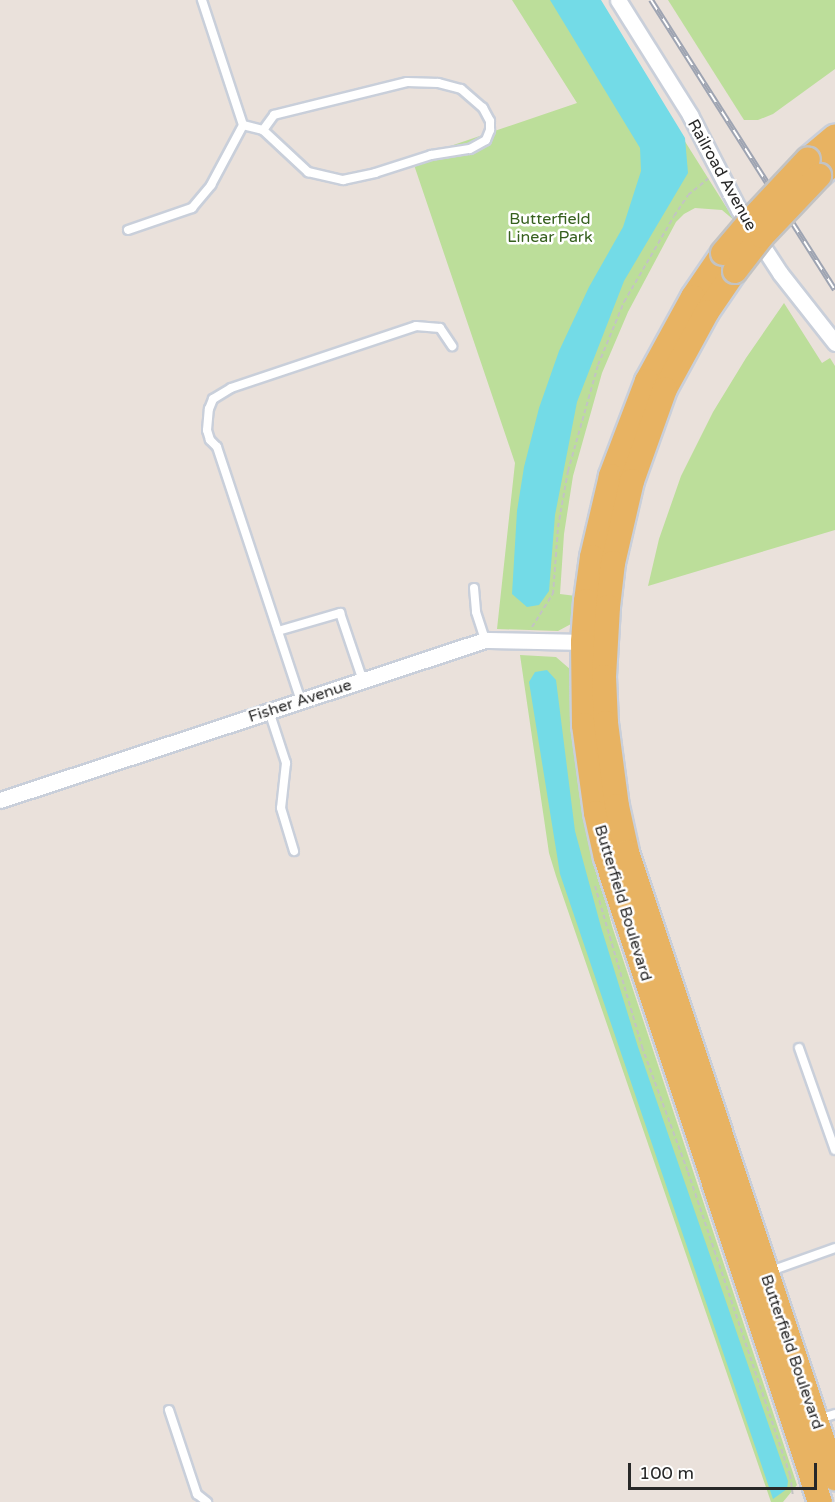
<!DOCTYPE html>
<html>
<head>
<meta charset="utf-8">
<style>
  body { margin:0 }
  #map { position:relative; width:835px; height:1502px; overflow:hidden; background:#eae1db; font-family:"Varela Round",sans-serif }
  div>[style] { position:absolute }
  .green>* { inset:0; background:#bcde9a }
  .water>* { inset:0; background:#73dbe7 }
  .path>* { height:2px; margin-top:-1px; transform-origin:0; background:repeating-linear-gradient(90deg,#c3c3c3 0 4.5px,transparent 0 7.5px) }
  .roads { filter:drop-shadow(2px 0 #c9cfda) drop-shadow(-2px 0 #c9cfda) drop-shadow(0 2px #c9cfda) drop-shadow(0 -2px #c9cfda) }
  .lane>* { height:8px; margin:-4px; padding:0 4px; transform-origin:4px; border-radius:4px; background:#fff }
  .street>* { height:15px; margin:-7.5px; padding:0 7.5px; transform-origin:7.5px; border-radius:7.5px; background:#fff }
  .primary>* { height:24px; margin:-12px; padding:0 12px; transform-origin:12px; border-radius:12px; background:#e8b362 }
  .rail>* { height:6px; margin-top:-3px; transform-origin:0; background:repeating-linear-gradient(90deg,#fff 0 11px,#9ea4b2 0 22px); box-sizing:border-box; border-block:2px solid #9ea4b2 }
  .bridges { filter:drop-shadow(2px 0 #c3c3c3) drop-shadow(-2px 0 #c3c3c3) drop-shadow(0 2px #c3c3c3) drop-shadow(0 -2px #c3c3c3) }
  .primary-bridge>* { height:24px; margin:-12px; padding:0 12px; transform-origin:12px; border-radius:12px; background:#e8b362 }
  span { translate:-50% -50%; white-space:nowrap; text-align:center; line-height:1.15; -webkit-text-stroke:5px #fff; paint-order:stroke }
  .street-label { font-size:16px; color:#282828 }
  .park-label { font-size:16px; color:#36601e }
  .scale { position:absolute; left:628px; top:1463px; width:189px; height:27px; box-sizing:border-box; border:3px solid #282828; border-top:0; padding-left:8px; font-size:18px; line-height:21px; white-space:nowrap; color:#282828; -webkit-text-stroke:4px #fff; paint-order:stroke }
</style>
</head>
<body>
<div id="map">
  <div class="green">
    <i style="clip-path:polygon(512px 0,596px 0,735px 221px,722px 210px,695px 208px,684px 214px,676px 222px,628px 312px,602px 373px,573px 476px,564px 534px,560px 594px,576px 596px,574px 617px,571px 624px,558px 631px,497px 629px,515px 463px,412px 159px,577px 103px)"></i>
    <i style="clip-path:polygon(668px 0,835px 0,835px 69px,773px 114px,758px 120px,744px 120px)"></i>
    <i style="clip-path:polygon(784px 303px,822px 363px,830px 358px,835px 366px,835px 530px,648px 586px,659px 539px,681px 476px,713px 412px,746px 358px)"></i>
    <i style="clip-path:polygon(520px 655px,556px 657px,571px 670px,574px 733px,587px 829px,612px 926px,797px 1485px,783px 1502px,771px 1502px,556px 876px,549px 853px)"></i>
  </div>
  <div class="water">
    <i style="clip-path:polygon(550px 0,601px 0,685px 138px,688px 173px,624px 281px,577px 402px,555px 515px,549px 591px,539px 605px,527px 607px,512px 594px,517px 511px,524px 467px,539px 408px,559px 351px,589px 287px,623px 227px,641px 171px,640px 148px)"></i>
    <i style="clip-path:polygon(547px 670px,556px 680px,575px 831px,601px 927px,638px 1047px,788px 1481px,787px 1489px,773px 1499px,560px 874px,529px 682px,535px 672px)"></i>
  </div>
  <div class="path">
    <i style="left:532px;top:627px;width:39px;rotate:-58deg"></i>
    <i style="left:553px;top:594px;width:67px;rotate:-85.7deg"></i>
    <i style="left:558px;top:527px;width:57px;rotate:-79.9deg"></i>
    <i style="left:568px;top:471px;width:110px;rotate:-74.2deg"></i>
    <i style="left:598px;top:365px;width:68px;rotate:-67.6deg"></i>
    <i style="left:624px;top:302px;width:99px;rotate:-59.8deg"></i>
    <i style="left:674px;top:216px;width:25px;rotate:-56deg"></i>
    <i style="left:688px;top:195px;width:26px;rotate:-39deg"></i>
    <i style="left:595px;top:886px;width:168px;rotate:73.7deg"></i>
    <i style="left:642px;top:1047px;width:133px;rotate:69.8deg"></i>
    <i style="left:688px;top:1172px;width:320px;rotate:71.4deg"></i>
    <i style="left:790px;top:1475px;width:22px;rotate:82deg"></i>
  </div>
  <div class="roads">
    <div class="lane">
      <i style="left:243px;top:125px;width:21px;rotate:14deg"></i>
      <i style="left:263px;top:130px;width:62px;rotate:43deg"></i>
      <i style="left:308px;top:172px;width:36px;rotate:13deg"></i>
      <i style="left:343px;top:180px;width:33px;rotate:-12deg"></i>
      <i style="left:375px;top:173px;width:59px;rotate:-17.8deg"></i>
      <i style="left:431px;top:155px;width:39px;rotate:-9deg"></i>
      <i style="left:470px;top:149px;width:18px;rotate:-29deg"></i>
      <i style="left:486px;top:140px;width:11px;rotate:-68deg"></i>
      <i style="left:490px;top:130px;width:9px;rotate:-90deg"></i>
      <i style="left:490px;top:121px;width:15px;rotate:-118deg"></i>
      <i style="left:483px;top:108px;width:29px;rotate:-139deg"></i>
      <i style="left:461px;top:89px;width:24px;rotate:-165deg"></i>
      <i style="left:438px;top:83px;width:31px;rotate:-178deg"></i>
      <i style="left:407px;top:82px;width:137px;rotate:166.1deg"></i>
      <i style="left:274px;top:115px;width:19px;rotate:126deg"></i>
      <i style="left:128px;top:230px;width:68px;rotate:-19deg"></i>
      <i style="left:192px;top:208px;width:30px;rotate:-50deg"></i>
      <i style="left:211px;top:185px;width:68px;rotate:-61.9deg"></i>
      <i style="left:243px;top:125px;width:132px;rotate:-108.2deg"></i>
      <i style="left:474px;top:588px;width:24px;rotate:85deg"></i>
      <i style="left:476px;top:612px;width:29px;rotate:72deg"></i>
      <i style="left:278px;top:631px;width:65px;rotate:-16.2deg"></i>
      <i style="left:340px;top:613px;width:72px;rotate:71.3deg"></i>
      <i style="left:301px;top:701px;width:268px;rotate:-108.3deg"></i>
      <i style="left:217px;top:447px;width:10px;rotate:-135deg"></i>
      <i style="left:210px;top:440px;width:10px;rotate:-107deg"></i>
      <i style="left:207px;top:430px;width:21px;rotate:-85deg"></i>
      <i style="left:209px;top:409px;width:11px;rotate:-68deg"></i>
      <i style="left:213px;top:399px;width:21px;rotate:-31deg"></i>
      <i style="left:231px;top:388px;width:195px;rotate:-18.5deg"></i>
      <i style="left:416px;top:326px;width:24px;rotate:5deg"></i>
      <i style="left:440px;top:328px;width:22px;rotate:56deg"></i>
      <i style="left:269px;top:711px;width:55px;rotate:71.9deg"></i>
      <i style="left:286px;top:763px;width:45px;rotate:96.3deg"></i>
      <i style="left:281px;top:808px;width:45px;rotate:73.2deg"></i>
      <i style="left:799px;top:1048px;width:108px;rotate:70.6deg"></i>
      <i style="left:768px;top:1272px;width:71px;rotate:-19.7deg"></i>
      <i style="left:169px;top:1410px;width:89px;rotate:71.6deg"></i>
      <i style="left:197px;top:1494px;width:13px;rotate:39deg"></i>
      <i style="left:819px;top:1419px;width:17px;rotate:-17deg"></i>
    </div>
    <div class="street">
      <i style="left:618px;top:0;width:136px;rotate:57.9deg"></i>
      <i style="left:690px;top:115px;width:107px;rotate:62.7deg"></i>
      <i style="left:739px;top:210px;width:75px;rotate:56.9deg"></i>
      <i style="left:780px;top:273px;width:89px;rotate:51.8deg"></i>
      <i style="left:0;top:800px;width:511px;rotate:-18.26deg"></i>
      <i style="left:485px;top:640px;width:105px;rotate:1.1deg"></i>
    </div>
    <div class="primary">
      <i style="left:808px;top:159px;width:35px;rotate:-40deg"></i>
      <i style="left:819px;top:176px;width:21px;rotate:-41deg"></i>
      <i style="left:723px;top:253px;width:53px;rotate:124.3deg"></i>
      <i style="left:693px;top:297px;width:96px;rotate:118.7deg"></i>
      <i style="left:647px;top:381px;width:102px;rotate:110.8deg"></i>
      <i style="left:611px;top:476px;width:83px;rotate:103.2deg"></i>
      <i style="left:592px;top:557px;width:44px;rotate:97.8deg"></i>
      <i style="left:586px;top:601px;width:41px;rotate:94.2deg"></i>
      <i style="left:583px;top:642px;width:83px;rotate:89.3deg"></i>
      <i style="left:584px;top:725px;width:89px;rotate:82.2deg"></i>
      <i style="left:596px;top:813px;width:46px;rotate:77.5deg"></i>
      <i style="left:606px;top:858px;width:679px;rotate:71.62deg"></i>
      <i style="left:735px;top:271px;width:50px;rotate:124.3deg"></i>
      <i style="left:707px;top:312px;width:88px;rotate:118.6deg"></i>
      <i style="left:665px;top:389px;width:98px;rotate:109.7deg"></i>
      <i style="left:632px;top:481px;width:84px;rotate:103deg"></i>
      <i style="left:613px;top:563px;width:44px;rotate:96.5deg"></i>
      <i style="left:608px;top:607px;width:70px;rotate:93.3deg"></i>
      <i style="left:604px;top:677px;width:46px;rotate:87.5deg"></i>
      <i style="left:606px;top:723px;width:84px;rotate:82.5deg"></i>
      <i style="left:617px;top:806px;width:47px;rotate:77.7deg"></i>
      <i style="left:627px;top:852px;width:660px;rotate:71.62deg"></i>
    </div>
  </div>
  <div class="rail">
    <i style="left:651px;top:0;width:343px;rotate:57.6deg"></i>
  </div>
  <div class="bridges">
    <div class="primary-bridge">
      <i style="left:723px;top:253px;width:43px;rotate:-49.7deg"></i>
      <i style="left:751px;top:220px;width:83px;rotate:-46.9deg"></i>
      <i style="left:735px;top:271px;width:44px;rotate:-52.4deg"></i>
      <i style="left:762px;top:236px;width:83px;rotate:-46.5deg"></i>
    </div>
  </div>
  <div class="street-label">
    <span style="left:722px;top:175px;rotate:61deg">Railroad Avenue</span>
    <span style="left:300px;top:701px;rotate:-18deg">Fisher Avenue</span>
    <span style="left:623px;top:903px;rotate:73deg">Butterfield Boulevard</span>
    <span style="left:792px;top:1352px;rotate:71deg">Butterfield Boulevard</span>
  </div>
  <div class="park-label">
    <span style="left:550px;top:228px">Butterfield<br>Linear Park</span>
  </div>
  <div class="scale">100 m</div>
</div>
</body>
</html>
